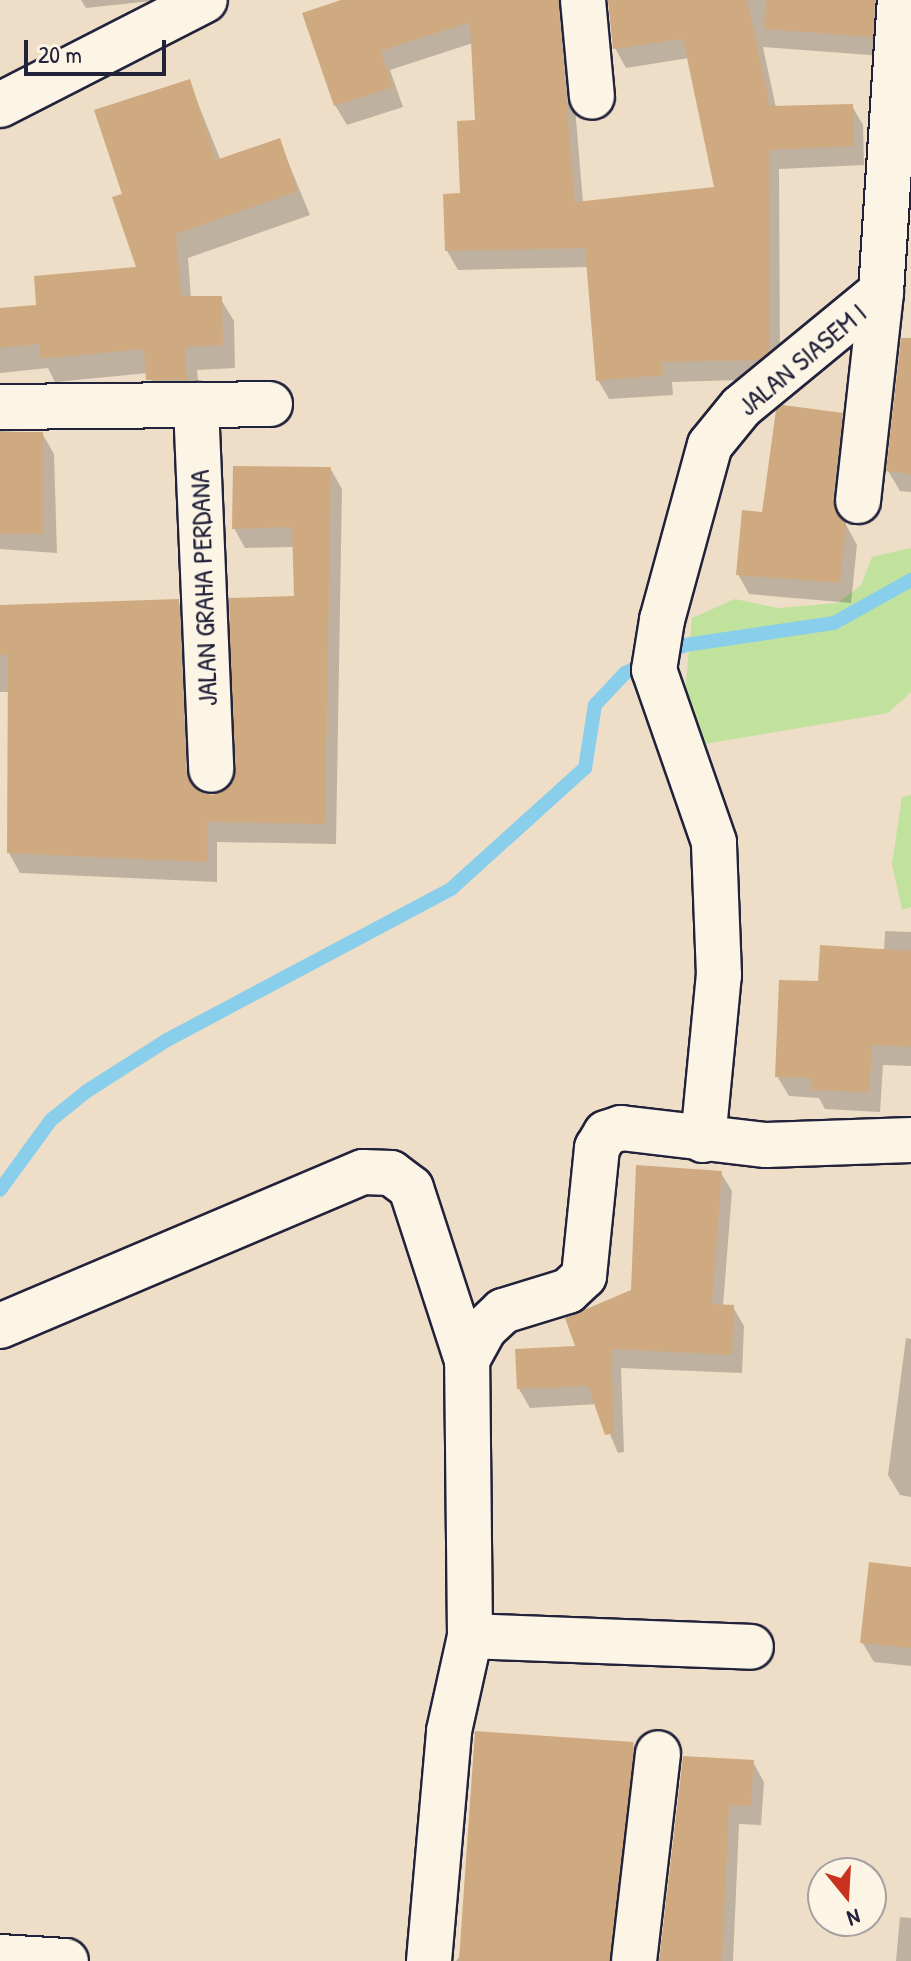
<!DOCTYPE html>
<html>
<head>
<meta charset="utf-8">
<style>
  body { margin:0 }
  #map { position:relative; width:911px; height:1961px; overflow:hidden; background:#eedec7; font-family:"Patrick Hand",sans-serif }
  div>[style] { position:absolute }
  .green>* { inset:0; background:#c0e29c }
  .shadow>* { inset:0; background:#0003 }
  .stream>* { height:14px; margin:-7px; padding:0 7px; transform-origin:7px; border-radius:7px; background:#89ceeb }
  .building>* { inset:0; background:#cfaa81; transform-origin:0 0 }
  .roads { filter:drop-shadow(2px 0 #22223b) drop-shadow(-2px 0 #22223b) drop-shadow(0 2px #22223b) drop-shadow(0 -2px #22223b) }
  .minor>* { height:44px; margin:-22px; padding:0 22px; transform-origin:22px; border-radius:22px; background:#fcf5e5 }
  span { translate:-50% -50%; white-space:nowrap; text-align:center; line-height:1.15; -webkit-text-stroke:7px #fcf5e5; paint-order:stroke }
  .street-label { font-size:28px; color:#22223b }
  .north { position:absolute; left:807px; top:1857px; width:80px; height:80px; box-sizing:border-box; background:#fcf5e5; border:2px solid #a5a1a1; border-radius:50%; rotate:162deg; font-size:22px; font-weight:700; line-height:32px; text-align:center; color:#22223b }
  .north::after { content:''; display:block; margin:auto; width:28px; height:36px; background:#c8321e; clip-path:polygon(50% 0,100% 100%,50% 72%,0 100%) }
  .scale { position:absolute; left:24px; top:40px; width:142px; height:36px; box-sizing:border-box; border:4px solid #22223b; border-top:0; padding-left:10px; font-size:24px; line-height:28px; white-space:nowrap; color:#22223b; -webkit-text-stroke:6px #fcf5e5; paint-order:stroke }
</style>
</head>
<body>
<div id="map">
  <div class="green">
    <i style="clip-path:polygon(911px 548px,911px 692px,888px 713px,704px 744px,684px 703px,692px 618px,735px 599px,778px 608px,838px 603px,861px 585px,872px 557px)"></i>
    <i style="clip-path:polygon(911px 795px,911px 907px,902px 910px,892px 864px,902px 797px)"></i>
  </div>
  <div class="shadow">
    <i style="clip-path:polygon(81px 0,151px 0,151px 1px,86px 8px)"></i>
    <i style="clip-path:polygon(348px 0,579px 0,568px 23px,583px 203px,716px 189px,689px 58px,626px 68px,615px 48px,608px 0,894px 0,883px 56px,763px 47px,776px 108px,852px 106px,863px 125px,864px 165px,779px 169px,780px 371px,771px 379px,672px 382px,673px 395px,609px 399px,598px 380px,589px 267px,458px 270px,447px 251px,477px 122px,473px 43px,390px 70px,403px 107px,347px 125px,335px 105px)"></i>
    <i style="clip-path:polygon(189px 81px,221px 161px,279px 140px,310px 215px,188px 258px,191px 298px,220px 298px,234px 321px,235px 368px,197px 370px,200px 403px,162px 403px,148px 373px,55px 382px,48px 368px,0 373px,0 310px,39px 307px,139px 269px,124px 195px)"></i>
    <i style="clip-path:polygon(911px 392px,911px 492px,900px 491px,888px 471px)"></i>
    <i style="clip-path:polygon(841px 415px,853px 435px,844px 521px,857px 545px,851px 603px,749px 594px,738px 574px,764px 514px)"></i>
    <i style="clip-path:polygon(0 431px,42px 433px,54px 454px,57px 553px,0 549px)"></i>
    <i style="clip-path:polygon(330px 468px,342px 489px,336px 844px,217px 842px,217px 882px,20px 873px,9px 853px,10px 692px,0 692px,0 607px,178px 602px,190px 622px,196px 792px,213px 797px,234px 784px,296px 598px,295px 547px,245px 548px,234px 528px)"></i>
    <i style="clip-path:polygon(885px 931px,911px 932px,911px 1066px,883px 1065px,880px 1112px,825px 1109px,819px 1098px,789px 1096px,777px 1076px,820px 983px,884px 951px)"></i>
    <i style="clip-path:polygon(721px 1173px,732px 1191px,723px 1306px,733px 1307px,744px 1326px,742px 1373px,621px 1368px,624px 1452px,618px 1453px,597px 1404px,530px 1408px,519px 1389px,577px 1348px,633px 1291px)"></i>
    <i style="clip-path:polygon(906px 1338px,911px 1339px,911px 1497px,900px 1495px,888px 1475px)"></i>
    <i style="clip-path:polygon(911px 1569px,911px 1666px,874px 1662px,862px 1642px)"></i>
    <i style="clip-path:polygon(632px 1745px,644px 1765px,621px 1961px,456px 1961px)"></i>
    <i style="clip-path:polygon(685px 1758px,753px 1762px,764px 1782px,761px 1825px,739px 1824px,733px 1961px,661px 1961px)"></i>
    <i style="clip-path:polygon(900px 1917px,911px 1918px,911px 1961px,896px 1961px)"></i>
  </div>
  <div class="stream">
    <i style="left:0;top:1190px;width:87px;rotate:-53.9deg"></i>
    <i style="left:51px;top:1120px;width:46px;rotate:-38.9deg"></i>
    <i style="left:87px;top:1091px;width:95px;rotate:-32.5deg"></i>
    <i style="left:167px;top:1040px;width:322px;rotate:-28deg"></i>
    <i style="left:451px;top:889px;width:181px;rotate:-42.1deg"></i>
    <i style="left:585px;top:768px;width:64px;rotate:-81deg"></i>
    <i style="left:595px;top:705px;width:44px;rotate:-46.8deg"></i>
    <i style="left:625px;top:673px;width:66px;rotate:-25deg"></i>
    <i style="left:685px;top:645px;width:151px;rotate:-8.4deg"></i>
    <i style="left:834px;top:623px;width:88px;rotate:-29.2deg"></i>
  </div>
  <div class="building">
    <i style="clip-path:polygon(341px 0,558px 0,575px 202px,714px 187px,683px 39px,613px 49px,608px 0,747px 0,770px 106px,853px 104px,854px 146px,769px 150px,770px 351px,759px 360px,662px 362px,663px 375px,596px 381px,585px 248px,445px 251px,443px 194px,460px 193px,457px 121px,475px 120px,470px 22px,381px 51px,393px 87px,334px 106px,302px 13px)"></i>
    <i style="clip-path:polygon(766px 0,875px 0,873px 37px,764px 29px)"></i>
    <i style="clip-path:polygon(190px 79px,216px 160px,280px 138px,298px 191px,176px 234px,181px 296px,222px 296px,223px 345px,185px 347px,187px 380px,146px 380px,144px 349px,40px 359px,39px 344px,0 348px,0 308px,36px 305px,34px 276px,136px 267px,112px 197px,122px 194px,94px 110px)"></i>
    <i style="clip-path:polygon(901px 338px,911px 338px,911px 474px,886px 471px)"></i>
    <i style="clip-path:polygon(783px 405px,843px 413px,833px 498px,846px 523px,840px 583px,736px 575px,742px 510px,762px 512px,776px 410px)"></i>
    <i style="left:0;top:432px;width:43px;height:102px"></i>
    <i style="clip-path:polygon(233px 466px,331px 467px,325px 824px,207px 822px,207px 862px,7px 853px,8px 655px,0 655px,0 605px,179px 599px,186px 772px,200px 792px,213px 795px,233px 782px,229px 598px,294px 596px,292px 527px,232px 529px)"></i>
    <i style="clip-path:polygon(820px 945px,911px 951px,911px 1047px,872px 1045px,869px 1092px,812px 1090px,812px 1078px,775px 1077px,779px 980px,818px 981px)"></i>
    <i style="clip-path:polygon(636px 1165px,722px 1171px,712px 1304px,734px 1305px,732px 1355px,611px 1349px,614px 1433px,605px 1435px,588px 1386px,517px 1389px,515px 1349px,575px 1346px,565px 1318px,631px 1290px)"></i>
    <i style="clip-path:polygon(869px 1562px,911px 1567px,911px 1648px,860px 1643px)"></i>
    <i style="left:475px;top:1731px;width:159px;height:231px;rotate:4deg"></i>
    <i style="clip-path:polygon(683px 1756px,754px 1760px,751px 1806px,729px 1805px,722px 1961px,659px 1961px)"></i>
  </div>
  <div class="roads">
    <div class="minor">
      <i style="left:583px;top:0;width:97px;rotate:84.7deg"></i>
      <i style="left:0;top:105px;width:230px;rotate:-27.1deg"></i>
      <i style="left:196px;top:405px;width:365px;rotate:87.6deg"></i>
      <i style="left:0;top:407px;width:270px;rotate:-0.6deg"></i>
      <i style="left:858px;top:501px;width:210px;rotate:-83.7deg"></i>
      <i style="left:703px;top:1140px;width:166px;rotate:-84.5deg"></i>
      <i style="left:719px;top:975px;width:133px;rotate:-92.2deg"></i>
      <i style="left:714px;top:842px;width:182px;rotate:-109.2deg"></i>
      <i style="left:654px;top:670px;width:51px;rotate:-80.9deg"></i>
      <i style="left:662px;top:620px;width:181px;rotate:-74.7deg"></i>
      <i style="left:710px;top:445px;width:49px;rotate:-50.8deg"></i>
      <i style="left:741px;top:407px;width:181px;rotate:-39.4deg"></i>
      <i style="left:881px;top:292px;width:293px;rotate:-86.3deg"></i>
      <i style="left:0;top:1326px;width:394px;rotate:-23deg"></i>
      <i style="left:363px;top:1172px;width:28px;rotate:2deg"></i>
      <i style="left:391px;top:1173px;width:25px;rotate:37deg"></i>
      <i style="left:411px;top:1188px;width:181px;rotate:72deg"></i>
      <i style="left:470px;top:1636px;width:281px;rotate:2.2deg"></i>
      <i style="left:0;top:1957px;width:66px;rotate:3.5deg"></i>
      <i style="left:429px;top:1961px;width:231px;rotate:-85deg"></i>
      <i style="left:449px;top:1731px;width:97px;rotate:-77.5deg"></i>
      <i style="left:470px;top:1636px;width:276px;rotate:-90.6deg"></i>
      <i style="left:467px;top:1360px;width:37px;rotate:-61deg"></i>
      <i style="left:485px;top:1328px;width:25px;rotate:-43deg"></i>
      <i style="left:503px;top:1311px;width:68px;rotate:-17.1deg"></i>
      <i style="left:568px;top:1291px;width:22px;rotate:-43deg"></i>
      <i style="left:584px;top:1276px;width:129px;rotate:-84.2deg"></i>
      <i style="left:597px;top:1148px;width:17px;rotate:-59deg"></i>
      <i style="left:606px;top:1133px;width:16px;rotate:-18deg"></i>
      <i style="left:621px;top:1128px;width:146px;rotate:6.7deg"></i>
      <i style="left:766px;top:1145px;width:145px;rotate:-2deg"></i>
      <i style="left:634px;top:1961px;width:209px;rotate:-83.4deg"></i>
    </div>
  </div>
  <div class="street-label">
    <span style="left:802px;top:359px;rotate:-40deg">JALAN SIASEM I</span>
    <span style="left:203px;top:588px;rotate:-92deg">JALAN GRAHA PERDANA</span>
  </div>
  <div class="north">N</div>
  <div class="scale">20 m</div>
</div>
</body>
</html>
